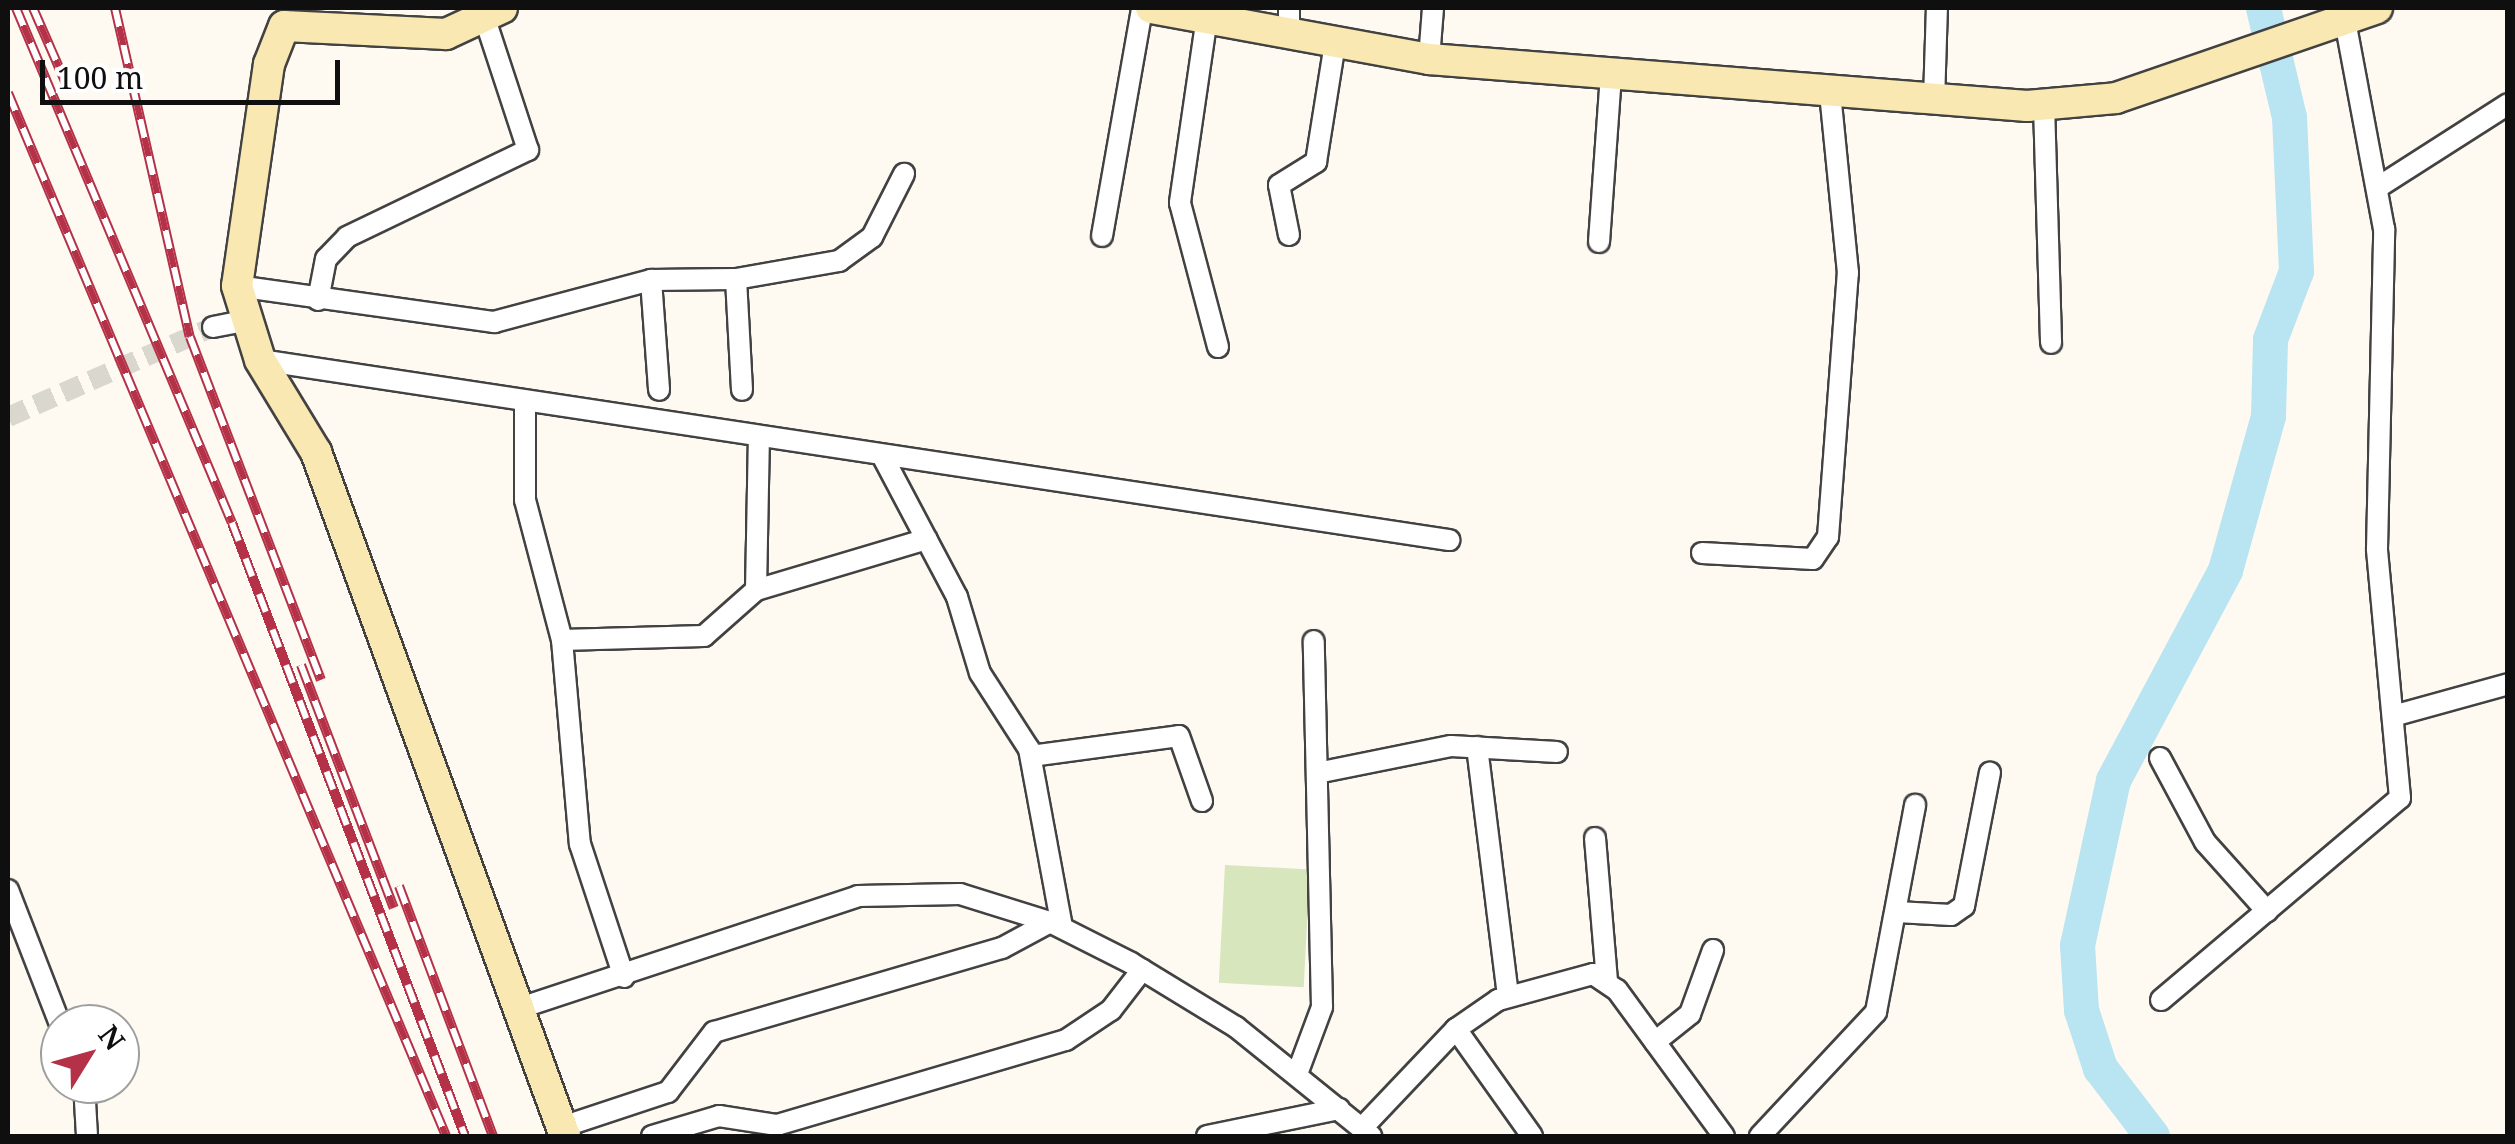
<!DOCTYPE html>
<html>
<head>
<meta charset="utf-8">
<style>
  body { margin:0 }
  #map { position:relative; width:2515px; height:1144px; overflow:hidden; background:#fefaf1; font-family:"Noto Serif",serif }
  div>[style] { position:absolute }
  .green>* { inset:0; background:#d7e6bd; transform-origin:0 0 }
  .river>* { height:35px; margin:-17.5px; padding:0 17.5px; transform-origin:17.5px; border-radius:17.5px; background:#b9e4f2 }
  .street-tunnel>* { height:20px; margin-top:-10px; transform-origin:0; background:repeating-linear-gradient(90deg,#dad7cf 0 20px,transparent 0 30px) }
  .roads { filter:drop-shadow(2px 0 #424242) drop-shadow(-2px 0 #424242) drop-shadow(0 2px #424242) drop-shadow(0 -2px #424242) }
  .street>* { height:20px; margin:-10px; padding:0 10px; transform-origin:10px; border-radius:10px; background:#fff }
  .secondary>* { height:30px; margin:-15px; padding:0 15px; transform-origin:15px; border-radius:15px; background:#f9e8b1 }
  .rail>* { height:10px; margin-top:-5px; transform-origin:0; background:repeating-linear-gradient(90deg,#fff 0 19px,#b43147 0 38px); box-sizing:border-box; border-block:2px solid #b43147 }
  span { translate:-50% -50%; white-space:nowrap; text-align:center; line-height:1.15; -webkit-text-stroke:10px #fff; paint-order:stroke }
  .frame { position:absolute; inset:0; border:10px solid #0f0f0f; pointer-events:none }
  .north { position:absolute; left:40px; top:1004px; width:100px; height:100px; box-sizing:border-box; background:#fff; border:2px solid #9f9f9f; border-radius:50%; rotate:53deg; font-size:28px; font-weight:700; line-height:40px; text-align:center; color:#0f0f0f }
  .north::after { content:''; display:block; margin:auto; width:35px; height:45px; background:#b43147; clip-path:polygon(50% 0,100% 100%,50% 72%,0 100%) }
  .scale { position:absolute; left:40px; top:60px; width:300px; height:45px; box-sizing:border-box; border:5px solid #0f0f0f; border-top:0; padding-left:12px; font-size:30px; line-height:35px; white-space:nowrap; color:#0f0f0f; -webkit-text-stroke:8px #fff; paint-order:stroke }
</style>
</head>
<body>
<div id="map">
  <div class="green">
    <i style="left:1225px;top:865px;width:85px;height:118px;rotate:3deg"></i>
  </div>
  <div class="river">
    <i style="left:2152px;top:1136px;width:86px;rotate:-127.4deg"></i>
    <i style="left:2100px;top:1068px;width:61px;rotate:-108.1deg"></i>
    <i style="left:2081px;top:1010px;width:65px;rotate:-93.5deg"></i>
    <i style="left:2077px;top:945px;width:169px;rotate:-77.7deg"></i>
    <i style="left:2113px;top:780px;width:238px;rotate:-61.9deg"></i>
    <i style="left:2225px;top:570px;width:160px;rotate:-74.4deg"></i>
    <i style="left:2268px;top:416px;width:77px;rotate:-88.5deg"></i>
    <i style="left:2270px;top:339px;width:73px;rotate:-69.1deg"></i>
    <i style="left:2296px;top:271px;width:154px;rotate:-92.6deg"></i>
    <i style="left:2289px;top:117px;width:112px;rotate:-103.4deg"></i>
  </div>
  <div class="street-tunnel">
    <i style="left:8px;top:417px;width:224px;rotate:-23.7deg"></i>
  </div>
  <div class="roads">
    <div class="street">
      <i style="left:1289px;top:8px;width:27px;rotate:90deg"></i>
      <i style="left:1207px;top:17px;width:188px;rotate:98.3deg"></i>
      <i style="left:1180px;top:203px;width:149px;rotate:75.2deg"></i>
      <i style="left:1429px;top:59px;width:51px;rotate:-85.5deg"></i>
      <i style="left:1934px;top:101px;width:93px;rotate:-88.2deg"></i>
      <i style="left:2044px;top:105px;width:238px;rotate:88.3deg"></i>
      <i style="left:2380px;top:186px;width:152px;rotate:-32.6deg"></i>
      <i style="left:1289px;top:235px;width:51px;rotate:-101.3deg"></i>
      <i style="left:1279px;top:185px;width:44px;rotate:-31.9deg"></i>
      <i style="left:1316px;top:162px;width:121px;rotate:-80.9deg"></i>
      <i style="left:1102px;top:236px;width:231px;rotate:-80deg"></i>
      <i style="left:1599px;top:242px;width:167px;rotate:-85.9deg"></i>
      <i style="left:736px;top:279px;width:111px;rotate:86.9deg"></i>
      <i style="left:651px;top:280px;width:110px;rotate:85.8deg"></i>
      <i style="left:237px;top:286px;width:260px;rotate:8deg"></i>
      <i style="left:494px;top:322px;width:163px;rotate:-15deg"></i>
      <i style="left:651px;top:280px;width:85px;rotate:-0.7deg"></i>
      <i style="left:736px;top:279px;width:105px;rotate:-9.9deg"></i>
      <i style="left:839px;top:261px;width:41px;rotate:-36deg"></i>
      <i style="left:872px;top:237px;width:71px;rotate:-63.1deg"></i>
      <i style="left:318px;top:300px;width:42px;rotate:-79deg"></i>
      <i style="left:326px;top:259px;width:30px;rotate:-46deg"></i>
      <i style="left:347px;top:237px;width:201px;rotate:-25.7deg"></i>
      <i style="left:528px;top:150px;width:138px;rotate:-108.2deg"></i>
      <i style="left:213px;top:327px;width:32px;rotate:-11deg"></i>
      <i style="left:260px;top:360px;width:1203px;rotate:8.61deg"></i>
      <i style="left:525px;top:405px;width:95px;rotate:90deg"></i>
      <i style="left:525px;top:500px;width:145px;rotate:75.2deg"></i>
      <i style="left:562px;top:640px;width:205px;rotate:85deg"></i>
      <i style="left:580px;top:844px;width:140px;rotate:71.7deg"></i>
      <i style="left:884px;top:459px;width:156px;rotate:62.1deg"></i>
      <i style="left:957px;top:597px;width:79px;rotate:73.2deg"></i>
      <i style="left:980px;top:673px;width:90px;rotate:57.2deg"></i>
      <i style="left:1029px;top:749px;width:181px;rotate:79.5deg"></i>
      <i style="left:1702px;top:553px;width:111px;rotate:3.1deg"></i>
      <i style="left:1813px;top:559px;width:27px;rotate:-56deg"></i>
      <i style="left:1828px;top:537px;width:265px;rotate:-85.7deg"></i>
      <i style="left:1848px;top:273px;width:180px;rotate:-95.7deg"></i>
      <i style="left:756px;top:590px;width:150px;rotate:-88.9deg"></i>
      <i style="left:562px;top:640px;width:142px;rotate:-1.6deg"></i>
      <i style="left:704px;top:636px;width:69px;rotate:-41.5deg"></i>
      <i style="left:756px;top:590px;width:178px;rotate:-16.6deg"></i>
      <i style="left:2393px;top:716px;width:119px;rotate:-15.5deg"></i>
      <i style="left:1477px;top:747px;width:250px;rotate:82.9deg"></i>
      <i style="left:1031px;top:756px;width:149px;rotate:-7.7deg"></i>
      <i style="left:1179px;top:736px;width:69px;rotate:70.5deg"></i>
      <i style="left:2160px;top:758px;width:95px;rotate:61.8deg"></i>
      <i style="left:2205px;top:842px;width:93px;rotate:48.1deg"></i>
      <i style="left:1317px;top:773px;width:137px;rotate:-11.4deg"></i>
      <i style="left:1451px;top:746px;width:106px;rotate:3.2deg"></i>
      <i style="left:1595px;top:838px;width:143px;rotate:85.2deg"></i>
      <i style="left:8px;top:890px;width:144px;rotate:68.8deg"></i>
      <i style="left:1897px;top:912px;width:54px;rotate:3.2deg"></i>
      <i style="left:1951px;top:915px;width:16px;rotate:-35deg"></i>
      <i style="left:1964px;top:906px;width:136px;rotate:-79deg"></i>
      <i style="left:2161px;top:1000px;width:313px;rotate:-40.2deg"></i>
      <i style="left:2400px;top:798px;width:250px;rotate:-95.3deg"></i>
      <i style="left:2377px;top:549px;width:320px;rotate:-88.7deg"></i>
      <i style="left:2384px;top:229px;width:224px;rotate:-100.6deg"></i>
      <i style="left:523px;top:1007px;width:353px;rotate:-18.3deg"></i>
      <i style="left:858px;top:896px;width:102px;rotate:-1.1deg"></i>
      <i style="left:960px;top:894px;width:94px;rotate:17.3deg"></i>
      <i style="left:1050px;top:922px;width:91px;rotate:26.8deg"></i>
      <i style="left:1131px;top:963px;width:123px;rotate:31.4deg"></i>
      <i style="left:1236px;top:1027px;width:174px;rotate:38.9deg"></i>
      <i style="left:1456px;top:1029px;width:131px;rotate:54.6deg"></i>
      <i style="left:1655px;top:1042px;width:45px;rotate:-38.7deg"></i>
      <i style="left:1690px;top:1014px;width:68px;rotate:-70.2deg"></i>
      <i style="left:1297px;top:1074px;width:72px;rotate:-69.5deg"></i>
      <i style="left:1322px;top:1007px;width:366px;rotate:-91.3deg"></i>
      <i style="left:84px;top:1084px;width:52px;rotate:86.7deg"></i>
      <i style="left:562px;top:1127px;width:112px;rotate:-18.3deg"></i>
      <i style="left:668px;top:1092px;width:76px;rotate:-52.5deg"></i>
      <i style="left:714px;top:1032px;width:300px;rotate:-16.3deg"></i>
      <i style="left:1002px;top:948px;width:55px;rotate:-28.4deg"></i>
      <i style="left:1362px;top:1128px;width:137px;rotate:-46.5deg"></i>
      <i style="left:1456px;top:1029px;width:51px;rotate:-34.6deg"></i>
      <i style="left:1498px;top:1000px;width:98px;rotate:-15.3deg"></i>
      <i style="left:1593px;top:974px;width:29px;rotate:34deg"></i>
      <i style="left:1617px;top:990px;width:181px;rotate:53.8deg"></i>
      <i style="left:652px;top:1136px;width:70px;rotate:-16.6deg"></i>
      <i style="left:719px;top:1116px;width:59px;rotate:8.8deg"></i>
      <i style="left:777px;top:1125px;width:301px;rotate:-16.4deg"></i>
      <i style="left:1066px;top:1040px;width:54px;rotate:-33.7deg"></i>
      <i style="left:1111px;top:1010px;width:51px;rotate:-52.2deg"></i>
      <i style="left:1207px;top:1136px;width:135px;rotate:-11.6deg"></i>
      <i style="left:1760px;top:1136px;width:170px;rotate:-46.9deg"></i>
      <i style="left:1876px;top:1012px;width:211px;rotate:-79.3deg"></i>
    </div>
    <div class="secondary">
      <i style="left:502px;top:8px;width:62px;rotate:155.1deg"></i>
      <i style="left:446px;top:34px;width:162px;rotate:-177.2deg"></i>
      <i style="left:284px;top:26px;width:41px;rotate:111.5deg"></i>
      <i style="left:269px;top:64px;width:224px;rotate:98.2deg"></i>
      <i style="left:237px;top:286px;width:77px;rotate:72.7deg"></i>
      <i style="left:260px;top:360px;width:108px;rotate:58.7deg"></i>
      <i style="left:316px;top:452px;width:728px;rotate:70deg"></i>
      <i style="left:1151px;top:8px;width:283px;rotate:10.4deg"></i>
      <i style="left:1429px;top:59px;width:600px;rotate:4.49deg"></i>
      <i style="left:2027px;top:106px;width:89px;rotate:-5.1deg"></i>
      <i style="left:2116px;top:98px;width:276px;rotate:-19deg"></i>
    </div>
  </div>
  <div class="rail">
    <i style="left:16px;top:8px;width:558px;rotate:67.25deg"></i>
    <i style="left:232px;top:523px;width:656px;rotate:69.19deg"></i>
    <i style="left:33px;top:8px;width:85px;rotate:66.4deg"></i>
    <i style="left:115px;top:8px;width:337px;rotate:77.2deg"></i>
    <i style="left:190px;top:337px;width:367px;rotate:69.1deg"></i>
    <i style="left:8px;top:93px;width:1131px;rotate:67.22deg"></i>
    <i style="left:301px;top:665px;width:260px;rotate:69.1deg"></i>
    <i style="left:399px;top:886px;width:267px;rotate:69.4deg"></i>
  </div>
  <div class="frame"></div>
  <div class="north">N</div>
  <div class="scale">100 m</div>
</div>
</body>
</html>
